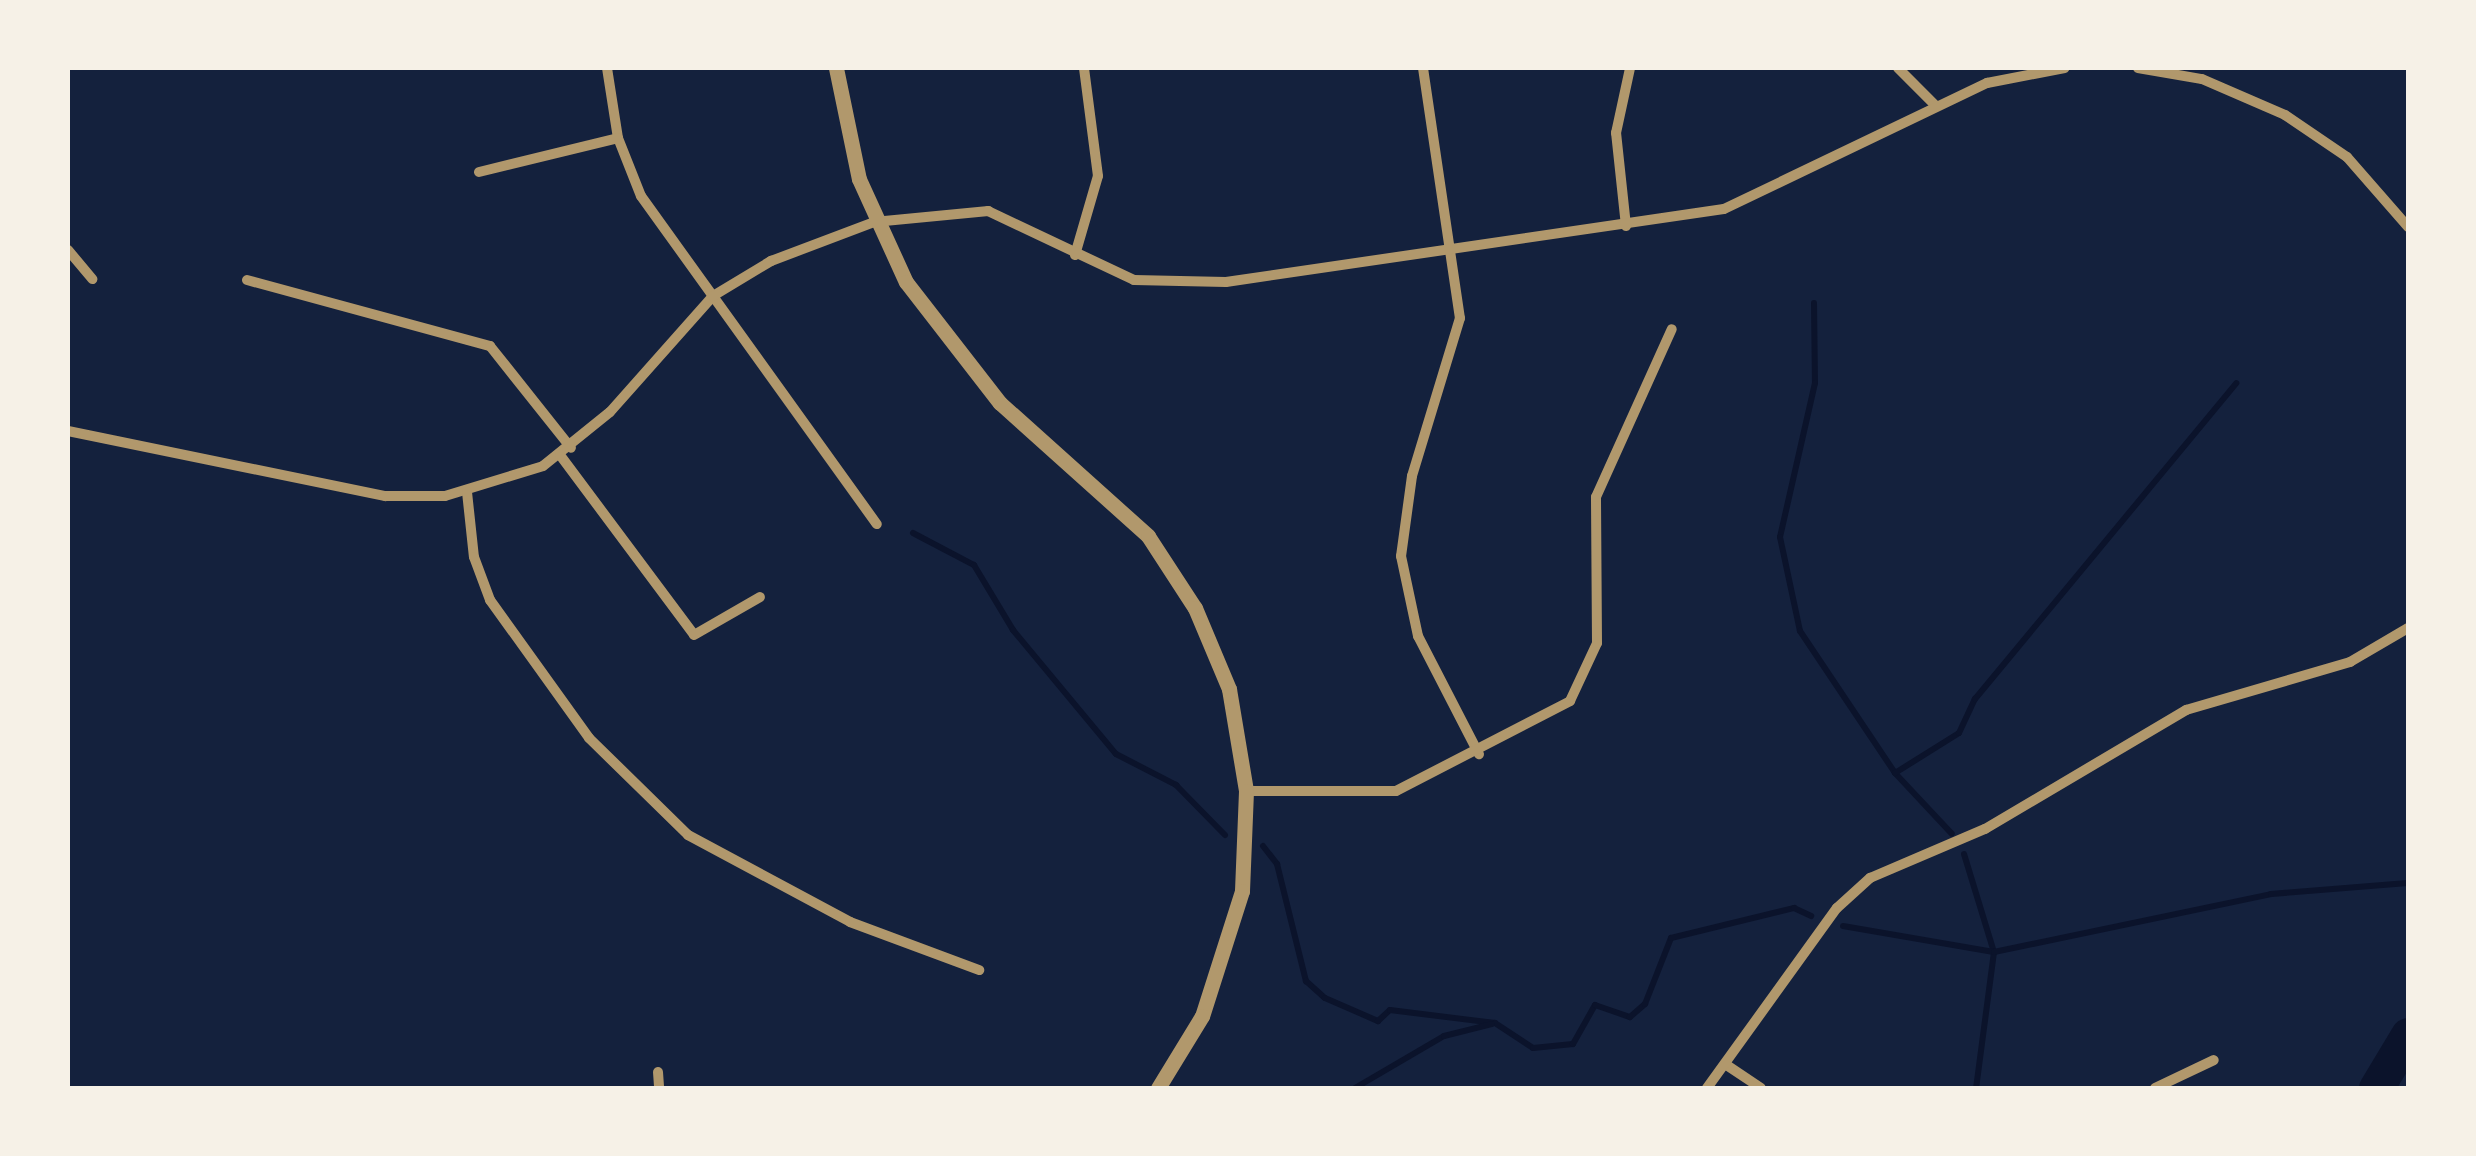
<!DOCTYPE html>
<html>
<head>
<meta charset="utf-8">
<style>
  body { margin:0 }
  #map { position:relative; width:2476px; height:1156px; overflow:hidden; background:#14213d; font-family:"IBM Plex Sans",sans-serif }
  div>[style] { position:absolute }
  .stream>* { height:6px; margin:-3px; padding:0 3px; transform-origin:3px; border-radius:3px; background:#0b132b }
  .river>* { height:35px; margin:-17.5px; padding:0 17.5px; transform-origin:17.5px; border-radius:17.5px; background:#0b132b }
  .minor>* { height:10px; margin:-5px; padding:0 5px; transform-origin:5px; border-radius:5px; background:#b1986c }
  .tertiary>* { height:15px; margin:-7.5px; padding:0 7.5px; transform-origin:7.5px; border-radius:7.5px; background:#b1986c }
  span { translate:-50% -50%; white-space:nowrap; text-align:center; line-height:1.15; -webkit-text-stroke:8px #f6f1e7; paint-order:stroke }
  .frame { position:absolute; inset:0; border:70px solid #f6f1e7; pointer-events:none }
</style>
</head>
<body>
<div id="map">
  <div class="stream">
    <i style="left:1814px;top:303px;width:80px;rotate:89.3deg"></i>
    <i style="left:1815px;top:383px;width:158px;rotate:102.8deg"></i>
    <i style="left:1780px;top:537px;width:96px;rotate:78deg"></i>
    <i style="left:1800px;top:631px;width:171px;rotate:56.2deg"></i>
    <i style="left:1895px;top:773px;width:83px;rotate:46.9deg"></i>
    <i style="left:913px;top:533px;width:69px;rotate:27.7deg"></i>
    <i style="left:974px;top:565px;width:76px;rotate:59deg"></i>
    <i style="left:1013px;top:630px;width:161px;rotate:50.3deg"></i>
    <i style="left:1116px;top:754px;width:68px;rotate:27.3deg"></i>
    <i style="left:1176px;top:785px;width:70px;rotate:45.6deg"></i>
    <i style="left:1895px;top:773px;width:75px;rotate:-32deg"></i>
    <i style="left:1959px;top:733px;width:38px;rotate:-65deg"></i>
    <i style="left:1975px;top:699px;width:410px;rotate:-50.4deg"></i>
    <i style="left:1263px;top:846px;width:23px;rotate:52deg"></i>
    <i style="left:1277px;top:864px;width:121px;rotate:76.1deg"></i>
    <i style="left:1306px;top:981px;width:25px;rotate:42deg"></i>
    <i style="left:1325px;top:998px;width:58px;rotate:23.5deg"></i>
    <i style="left:1378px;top:1021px;width:16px;rotate:-43deg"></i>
    <i style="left:1390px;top:1010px;width:106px;rotate:7.1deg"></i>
    <i style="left:1495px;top:1023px;width:45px;rotate:33.3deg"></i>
    <i style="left:1533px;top:1048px;width:40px;rotate:-5.7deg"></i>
    <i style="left:1573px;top:1044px;width:45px;rotate:-60.6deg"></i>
    <i style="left:1595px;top:1005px;width:37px;rotate:19deg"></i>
    <i style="left:1630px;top:1017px;width:20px;rotate:-41deg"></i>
    <i style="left:1645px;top:1004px;width:71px;rotate:-68.5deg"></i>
    <i style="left:1671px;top:938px;width:127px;rotate:-13.7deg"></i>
    <i style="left:1794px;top:908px;width:19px;rotate:25deg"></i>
    <i style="left:1964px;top:854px;width:102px;rotate:73deg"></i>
    <i style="left:1994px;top:952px;width:137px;rotate:97.5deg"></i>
    <i style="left:1843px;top:926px;width:153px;rotate:9.8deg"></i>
    <i style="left:1994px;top:952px;width:283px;rotate:-11.8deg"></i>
    <i style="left:2271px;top:894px;width:137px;rotate:-4.6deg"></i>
    <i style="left:1355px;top:1088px;width:103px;rotate:-30.3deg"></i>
    <i style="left:1444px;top:1036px;width:49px;rotate:-14deg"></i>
  </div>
  <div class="river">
    <i style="left:2376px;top:1088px;width:62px;rotate:-58.9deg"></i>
  </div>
  <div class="minor">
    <i style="left:607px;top:68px;width:71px;rotate:81.1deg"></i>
    <i style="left:618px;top:138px;width:62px;rotate:68.4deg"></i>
    <i style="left:641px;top:196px;width:404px;rotate:54.3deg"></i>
    <i style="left:1423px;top:68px;width:253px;rotate:81.6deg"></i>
    <i style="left:1460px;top:318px;width:165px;rotate:106.9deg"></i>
    <i style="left:1412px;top:476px;width:81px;rotate:97.8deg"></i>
    <i style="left:1401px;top:556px;width:82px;rotate:78deg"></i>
    <i style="left:1418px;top:636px;width:133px;rotate:62.7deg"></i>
    <i style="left:1898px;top:68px;width:54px;rotate:45deg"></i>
    <i style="left:2138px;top:68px;width:65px;rotate:9.8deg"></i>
    <i style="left:2202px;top:79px;width:90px;rotate:23.4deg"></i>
    <i style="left:2285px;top:115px;width:75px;rotate:34.1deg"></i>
    <i style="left:2347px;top:157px;width:93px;rotate:48.9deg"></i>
    <i style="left:479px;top:172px;width:143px;rotate:-13.7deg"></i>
    <i style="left:1626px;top:226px;width:94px;rotate:-96.1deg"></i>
    <i style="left:1616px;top:133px;width:66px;rotate:-77.8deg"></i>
    <i style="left:68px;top:250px;width:38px;rotate:50deg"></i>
    <i style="left:1075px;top:255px;width:82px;rotate:-73.8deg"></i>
    <i style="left:1098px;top:176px;width:109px;rotate:-97.4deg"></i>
    <i style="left:247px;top:280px;width:252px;rotate:15.2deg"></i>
    <i style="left:490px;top:346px;width:130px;rotate:51.5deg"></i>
    <i style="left:68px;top:431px;width:324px;rotate:11.6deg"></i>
    <i style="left:385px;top:496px;width:60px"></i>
    <i style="left:445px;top:496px;width:102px;rotate:-17deg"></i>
    <i style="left:543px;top:466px;width:86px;rotate:-38.9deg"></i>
    <i style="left:610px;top:412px;width:155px;rotate:-48.4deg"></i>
    <i style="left:713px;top:296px;width:68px;rotate:-31.1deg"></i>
    <i style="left:771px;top:261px;width:110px;rotate:-20.7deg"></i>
    <i style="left:874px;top:222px;width:115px;rotate:-5.5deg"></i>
    <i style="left:988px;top:211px;width:161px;rotate:25.3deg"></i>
    <i style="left:1134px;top:280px;width:92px;rotate:1.2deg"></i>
    <i style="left:1226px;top:282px;width:503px;rotate:-8.34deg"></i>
    <i style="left:1724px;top:209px;width:292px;rotate:-25.6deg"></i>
    <i style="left:1987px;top:83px;width:79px;rotate:-10.9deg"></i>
    <i style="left:560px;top:455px;width:224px;rotate:53.3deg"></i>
    <i style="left:694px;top:635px;width:76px;rotate:-29.9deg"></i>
    <i style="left:467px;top:492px;width:65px;rotate:83.9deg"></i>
    <i style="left:474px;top:557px;width:46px;rotate:69.6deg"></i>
    <i style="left:490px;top:600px;width:170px;rotate:54.3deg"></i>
    <i style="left:589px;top:738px;width:139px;rotate:44.4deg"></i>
    <i style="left:688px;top:835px;width:184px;rotate:28.2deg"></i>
    <i style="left:850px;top:922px;width:138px;rotate:20.4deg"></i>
    <i style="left:1246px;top:791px;width:150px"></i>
    <i style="left:1396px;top:791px;width:196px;rotate:-27.3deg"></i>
    <i style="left:1570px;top:701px;width:64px;rotate:-65deg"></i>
    <i style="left:1597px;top:643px;width:146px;rotate:-90.4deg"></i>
    <i style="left:1596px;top:497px;width:184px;rotate:-65.7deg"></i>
    <i style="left:1725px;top:1064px;width:43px;rotate:33.7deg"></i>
    <i style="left:658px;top:1072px;width:16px;rotate:86deg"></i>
    <i style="left:1707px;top:1088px;width:222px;rotate:-54.2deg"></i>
    <i style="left:1837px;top:908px;width:45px;rotate:-42.3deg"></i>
    <i style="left:1870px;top:878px;width:125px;rotate:-23.1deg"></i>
    <i style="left:1985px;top:829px;width:234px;rotate:-30.6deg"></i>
    <i style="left:2186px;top:710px;width:171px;rotate:-16.3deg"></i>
    <i style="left:2350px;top:662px;width:67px;rotate:-30.4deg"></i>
    <i style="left:2155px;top:1088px;width:65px;rotate:-25.4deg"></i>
  </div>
  <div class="tertiary">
    <i style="left:836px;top:68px;width:113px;rotate:78.3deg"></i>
    <i style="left:859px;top:179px;width:113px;rotate:65.5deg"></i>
    <i style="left:906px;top:282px;width:153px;rotate:52.2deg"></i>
    <i style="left:1000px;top:403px;width:199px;rotate:41.9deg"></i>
    <i style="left:1148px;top:536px;width:86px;rotate:56.9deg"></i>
    <i style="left:1195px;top:608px;width:88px;rotate:67.2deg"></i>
    <i style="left:1229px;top:689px;width:103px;rotate:80.5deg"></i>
    <i style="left:1246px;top:791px;width:100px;rotate:92.3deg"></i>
    <i style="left:1242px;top:891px;width:131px;rotate:107.7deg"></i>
    <i style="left:1202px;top:1016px;width:84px;rotate:121.4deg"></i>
  </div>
  <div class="frame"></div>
</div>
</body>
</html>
